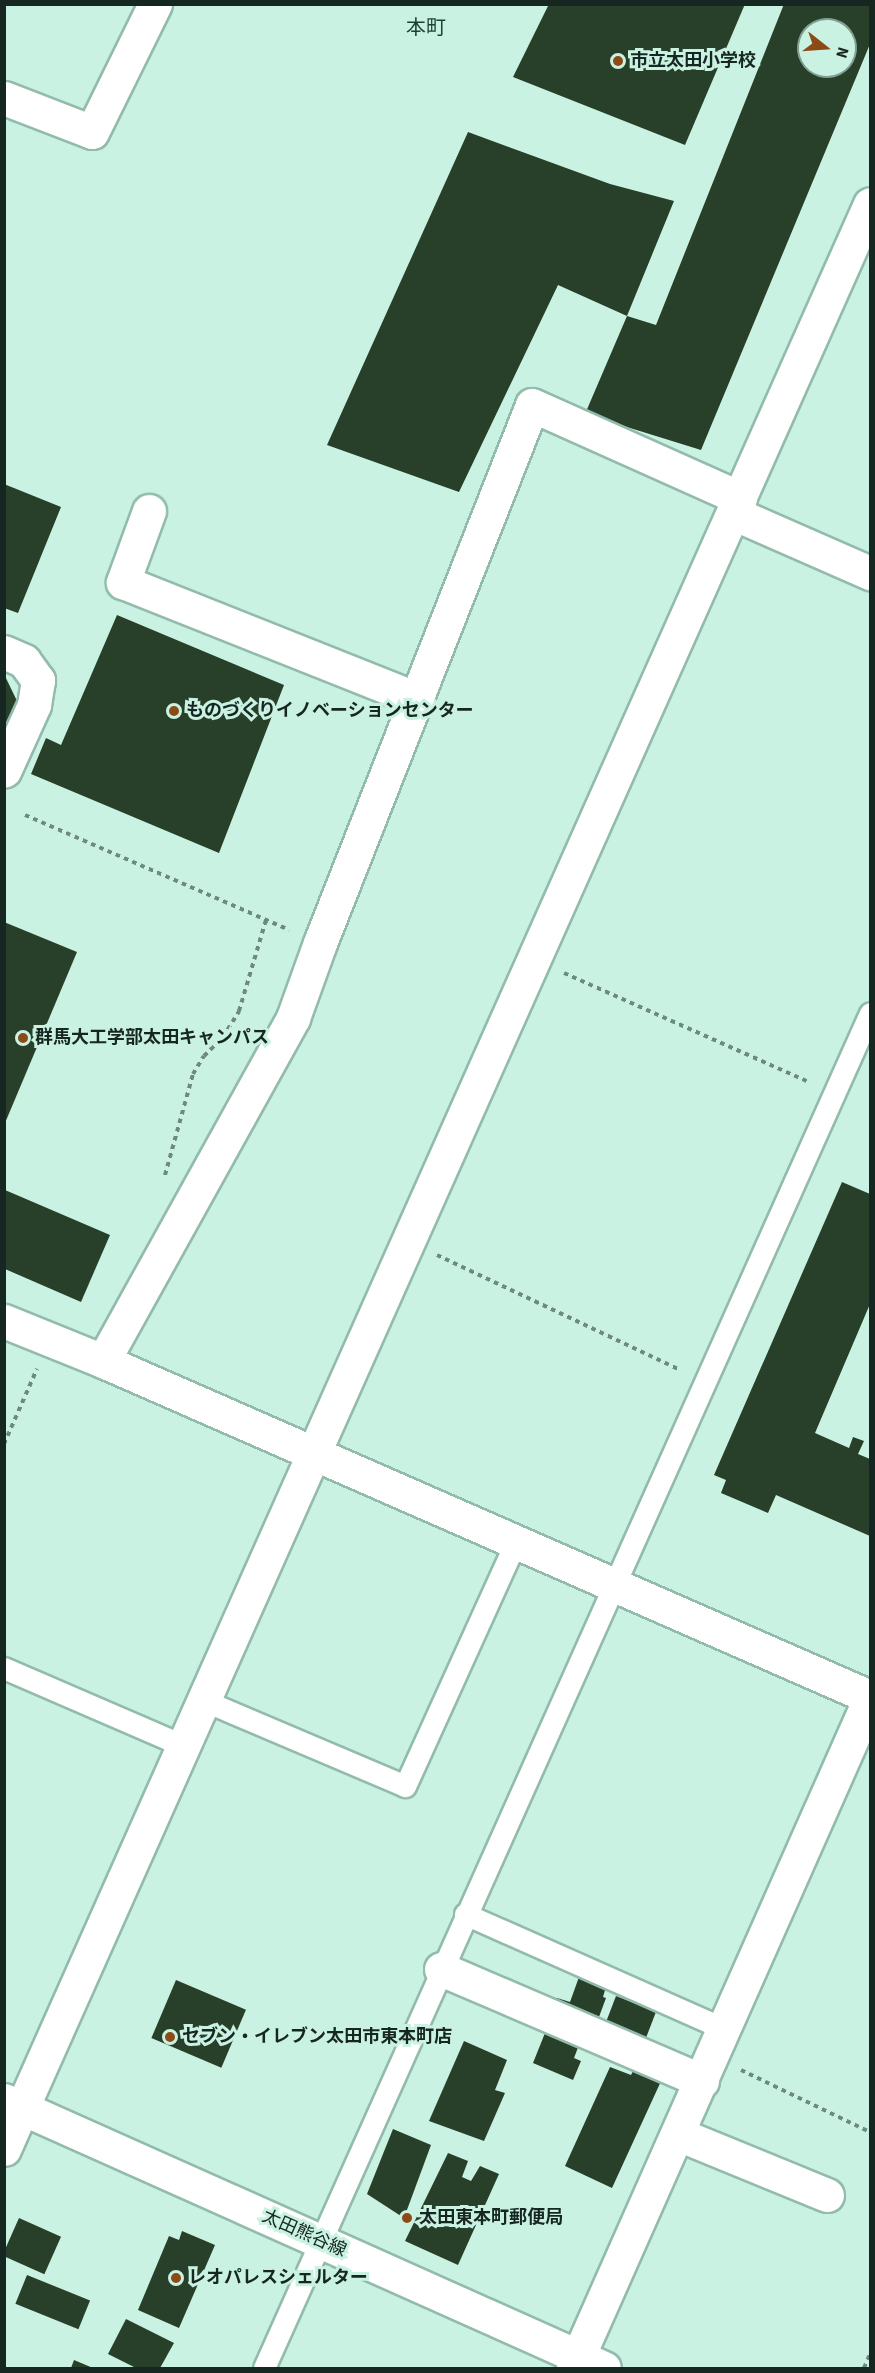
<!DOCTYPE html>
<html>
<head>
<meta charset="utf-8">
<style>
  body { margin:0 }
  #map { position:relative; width:875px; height:2373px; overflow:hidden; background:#c9f2e2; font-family:"Source Sans 3","Noto Sans JP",sans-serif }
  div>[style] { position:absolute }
  .building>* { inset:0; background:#283f29; transform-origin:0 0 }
  .path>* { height:4px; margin-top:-2px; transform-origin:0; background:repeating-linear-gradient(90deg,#6e8a7f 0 4.5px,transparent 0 9px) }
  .roads { filter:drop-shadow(2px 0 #93bbab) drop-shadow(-2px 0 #93bbab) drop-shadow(0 2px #93bbab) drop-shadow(0 -2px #93bbab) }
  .lane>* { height:21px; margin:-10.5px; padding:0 10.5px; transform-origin:10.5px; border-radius:10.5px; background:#fff }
  .street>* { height:33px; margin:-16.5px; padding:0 16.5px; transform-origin:16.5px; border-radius:16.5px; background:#fff }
  .secondary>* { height:33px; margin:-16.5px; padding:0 16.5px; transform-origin:16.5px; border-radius:16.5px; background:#fff }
  .dots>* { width:16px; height:16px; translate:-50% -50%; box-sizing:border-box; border:3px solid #c9f2e2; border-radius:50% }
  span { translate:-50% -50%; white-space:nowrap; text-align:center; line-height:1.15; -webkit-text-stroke:6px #c9f2e2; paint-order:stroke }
  .poi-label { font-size:18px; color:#162620; font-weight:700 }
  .left { translate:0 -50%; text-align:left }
  .street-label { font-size:18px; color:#162620 }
  .neighbourhood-label { font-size:20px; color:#1d4135 }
  .frame { position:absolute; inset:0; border:6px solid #162620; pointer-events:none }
  .north { position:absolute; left:797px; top:18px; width:60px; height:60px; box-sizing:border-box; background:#c9f2e2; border:2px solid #81a094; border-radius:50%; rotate:107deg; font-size:16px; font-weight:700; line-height:24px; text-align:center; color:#162620 }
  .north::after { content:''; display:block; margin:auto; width:21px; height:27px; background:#8c4b16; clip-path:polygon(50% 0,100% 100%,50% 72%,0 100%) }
</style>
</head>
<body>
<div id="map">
  <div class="building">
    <i style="clip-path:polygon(549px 4px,745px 4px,685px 145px,513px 77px)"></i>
    <i style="clip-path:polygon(evenodd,784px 4px,870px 4px,870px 44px,701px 450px,585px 414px,627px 316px,656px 325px,784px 4px,809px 30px,845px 30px,845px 66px,809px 66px,809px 30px)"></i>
    <i style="clip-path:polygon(468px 132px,610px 184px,674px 201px,627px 316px,558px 285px,459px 492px,327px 445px)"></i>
    <i style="clip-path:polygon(4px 484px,61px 507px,18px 613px,4px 608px)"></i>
    <i style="clip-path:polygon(117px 615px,284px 685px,219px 853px,31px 774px,46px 738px,61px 745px)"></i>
    <i style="clip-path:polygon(4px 674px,18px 703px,4px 737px)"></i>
    <i style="clip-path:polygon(4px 922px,77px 952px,5px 1123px,4px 1123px)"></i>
    <i style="clip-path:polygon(842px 1182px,870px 1194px,870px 1304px,815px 1433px,849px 1448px,853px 1437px,864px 1441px,858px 1454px,870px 1459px,870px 1536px,776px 1495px,768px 1513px,721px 1493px,726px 1480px,714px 1475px)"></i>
    <i style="clip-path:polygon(5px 1190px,110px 1235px,81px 1302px,5px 1269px)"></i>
    <i style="clip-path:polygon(579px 1977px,606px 1987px,603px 1997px,606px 1998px,596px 2025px,553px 2009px,557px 1998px,570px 2002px)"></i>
    <i style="left:176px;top:1980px;width:76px;height:63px;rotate:23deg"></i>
    <i style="left:616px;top:1996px;width:43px;height:39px;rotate:21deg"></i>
    <i style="clip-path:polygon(549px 2023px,582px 2037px,574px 2058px,581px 2061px,573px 2080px,533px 2063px)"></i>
    <i style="clip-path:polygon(464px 2041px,507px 2060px,495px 2090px,505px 2093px,484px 2141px,429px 2121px)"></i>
    <i style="clip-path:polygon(610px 2067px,631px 2075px,635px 2067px,662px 2079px,612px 2188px,565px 2166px)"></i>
    <i style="clip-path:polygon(393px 2129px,431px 2145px,404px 2218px,367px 2194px)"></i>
    <i style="clip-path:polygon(448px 2153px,468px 2161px,462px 2177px,471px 2181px,480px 2166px,499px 2174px,458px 2265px,405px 2241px)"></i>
    <i style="left:19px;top:2218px;width:46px;height:41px;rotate:24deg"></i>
    <i style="clip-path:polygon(182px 2231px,215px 2245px,179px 2328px,138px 2310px,169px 2236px,179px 2240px)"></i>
    <i style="left:27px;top:2275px;width:68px;height:31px;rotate:22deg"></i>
    <i style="clip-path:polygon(126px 2319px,174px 2343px,160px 2368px,136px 2368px,108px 2354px)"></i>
    <i style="clip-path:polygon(74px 2360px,93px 2368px,71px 2368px)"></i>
  </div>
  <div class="path">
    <i style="left:25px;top:815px;width:288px;rotate:23.5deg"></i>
    <i style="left:564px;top:973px;width:268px;rotate:24deg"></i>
    <i style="left:165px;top:1175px;width:105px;rotate:-74.5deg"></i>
    <i style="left:193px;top:1074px;width:21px;rotate:-59deg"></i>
    <i style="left:204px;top:1056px;width:27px;rotate:-45deg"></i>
    <i style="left:223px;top:1037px;width:31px;rotate:-58deg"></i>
    <i style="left:239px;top:1011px;width:95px;rotate:-73.5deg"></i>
    <i style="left:437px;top:1255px;width:269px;rotate:25.3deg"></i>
    <i style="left:4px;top:1444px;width:82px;rotate:-66.3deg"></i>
    <i style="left:741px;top:2070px;width:143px;rotate:25.7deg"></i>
    <i style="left:864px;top:2368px;width:15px;rotate:-67deg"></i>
  </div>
  <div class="roads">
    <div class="lane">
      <i style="left:4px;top:1668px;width:196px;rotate:23.4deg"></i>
      <i style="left:205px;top:1701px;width:217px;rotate:23deg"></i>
      <i style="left:405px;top:1786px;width:267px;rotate:-65.6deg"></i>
      <i style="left:465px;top:1914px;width:283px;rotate:23.9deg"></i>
      <i style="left:264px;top:2368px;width:1484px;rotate:-65.9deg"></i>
    </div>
    <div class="street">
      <i style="left:4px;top:98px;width:94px;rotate:21.1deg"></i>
      <i style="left:92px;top:132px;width:143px;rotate:-63.8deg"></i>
      <i style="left:149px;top:511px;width:76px;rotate:110.1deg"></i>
      <i style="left:123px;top:582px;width:316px;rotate:21.7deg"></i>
      <i style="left:733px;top:513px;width:150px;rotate:23.7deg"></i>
      <i style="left:4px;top:652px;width:22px;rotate:24deg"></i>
      <i style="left:24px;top:661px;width:24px;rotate:54deg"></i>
      <i style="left:38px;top:680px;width:25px;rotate:99deg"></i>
      <i style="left:34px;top:705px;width:72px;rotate:114.4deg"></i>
      <i style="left:4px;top:1321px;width:107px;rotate:22deg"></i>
      <i style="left:103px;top:1361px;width:837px;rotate:23.66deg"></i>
      <i style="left:103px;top:1361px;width:392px;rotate:-61deg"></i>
      <i style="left:293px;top:1018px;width:80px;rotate:-70.2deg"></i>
      <i style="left:320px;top:943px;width:578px;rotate:-68.49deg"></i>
      <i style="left:532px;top:405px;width:228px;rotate:24.1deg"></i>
      <i style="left:441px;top:1969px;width:284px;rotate:23.2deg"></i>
      <i style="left:22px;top:2108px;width:2084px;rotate:-65.99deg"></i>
      <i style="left:678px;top:2134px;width:161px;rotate:22.3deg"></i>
      <i style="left:573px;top:2368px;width:733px;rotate:-66.09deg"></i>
    </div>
    <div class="secondary">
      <i style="left:4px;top:2100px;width:657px;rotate:24.07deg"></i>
      <i style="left:4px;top:2149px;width:45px;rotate:-66.3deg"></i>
    </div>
  </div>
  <div class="dots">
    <i style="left:618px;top:61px;background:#8c4b16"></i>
    <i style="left:174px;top:711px;background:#8c4b16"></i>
    <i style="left:23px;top:1038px;background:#8c4b16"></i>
    <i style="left:170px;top:2037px;background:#8c4b16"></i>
    <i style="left:407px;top:2218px;background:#8c4b16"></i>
    <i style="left:176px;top:2278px;background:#8c4b16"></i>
  </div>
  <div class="poi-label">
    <span class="left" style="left:630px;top:61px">市立太田小学校</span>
    <span class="left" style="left:186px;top:711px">ものづくりイノベーションセンター</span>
    <span class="left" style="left:35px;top:1038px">群馬大工学部太田キャンパス</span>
    <span class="left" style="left:182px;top:2037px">セブン・イレブン太田市東本町店</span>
    <span class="left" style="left:419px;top:2218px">太田東本町郵便局</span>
    <span class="left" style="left:188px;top:2278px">レオパレスシェルター</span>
  </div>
  <div class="street-label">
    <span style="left:304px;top:2234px;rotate:24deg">太田熊谷線</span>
  </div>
  <div class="neighbourhood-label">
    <span style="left:426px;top:28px">本町</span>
  </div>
  <div class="frame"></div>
  <div class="north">N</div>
</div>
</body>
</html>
